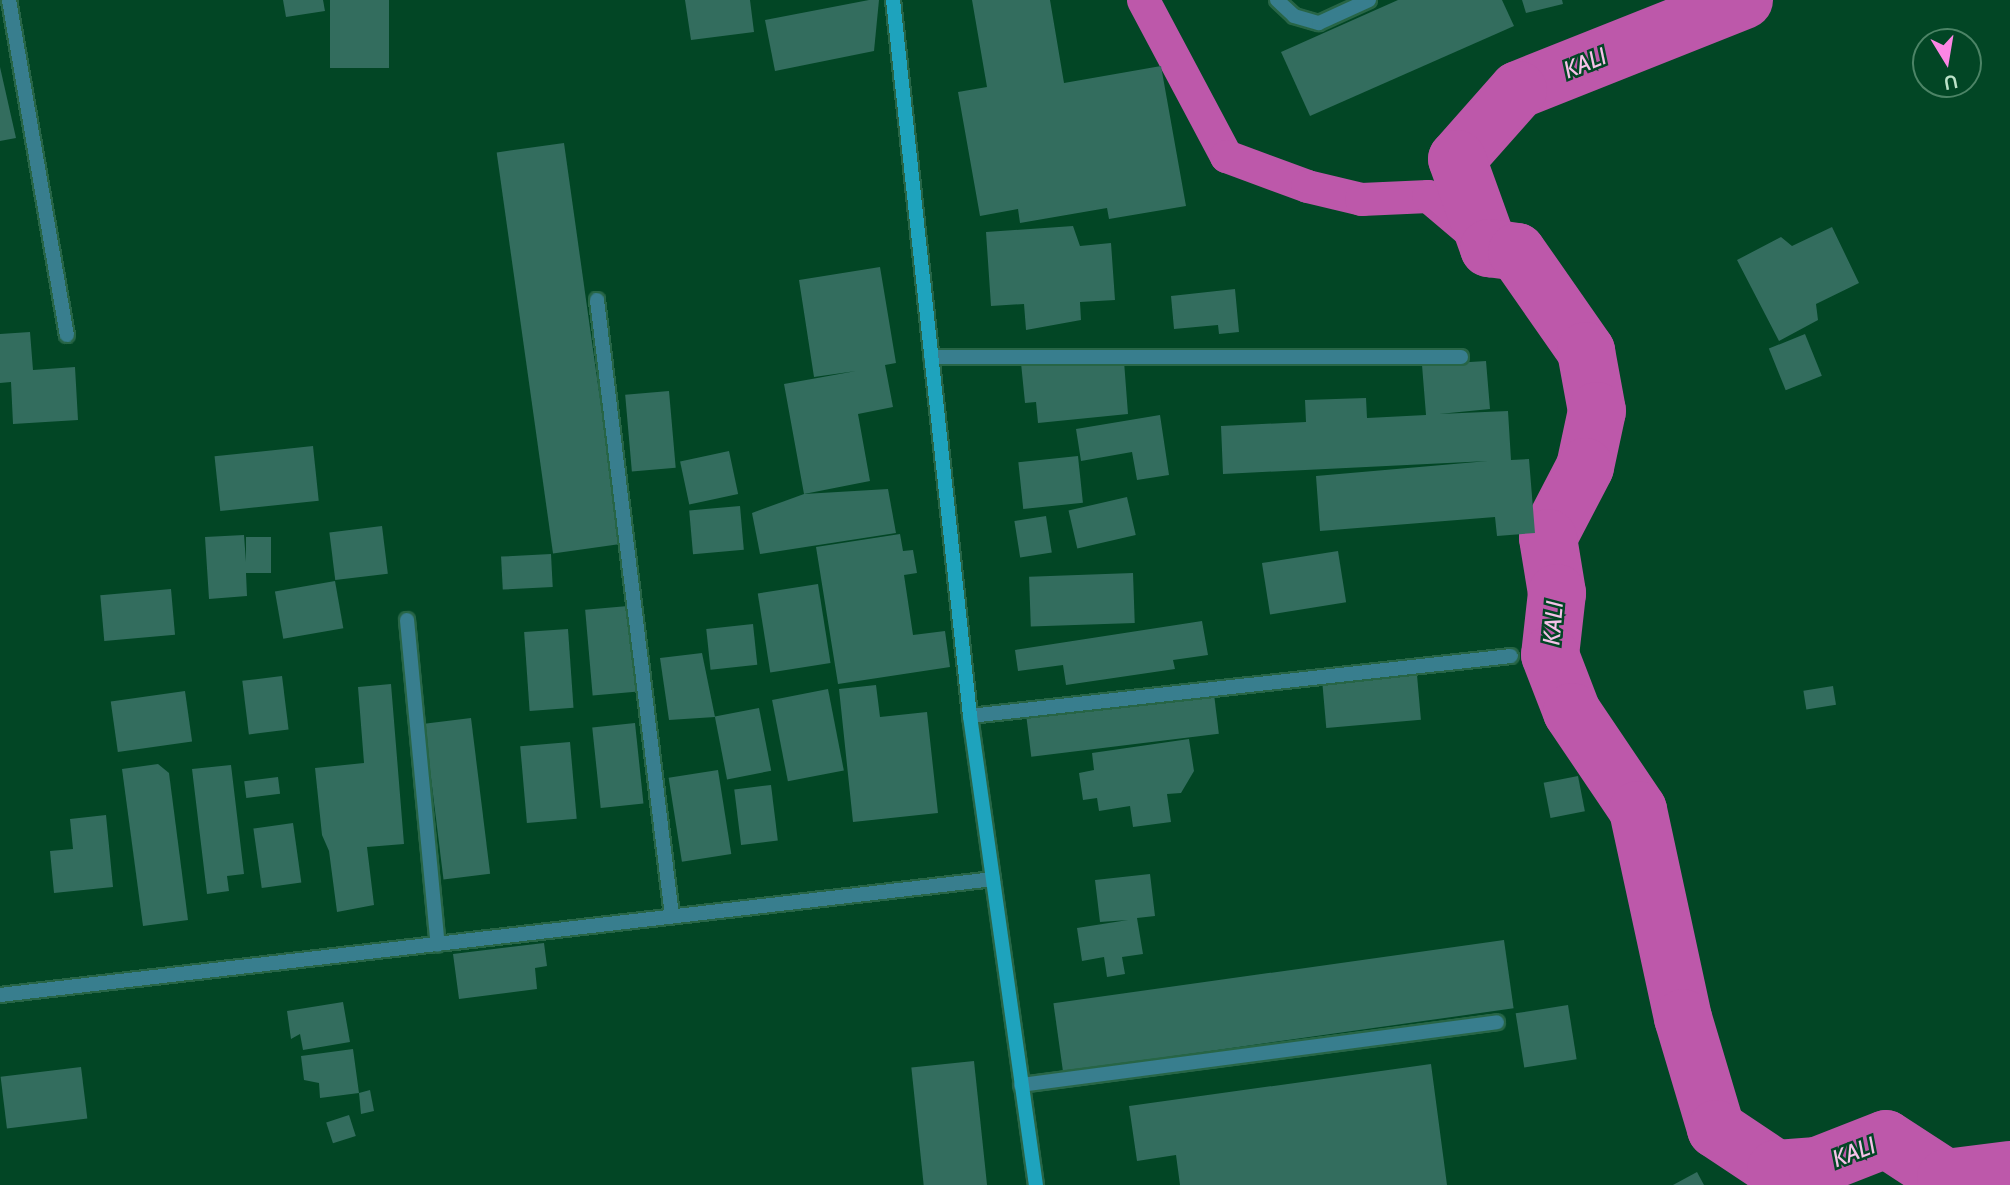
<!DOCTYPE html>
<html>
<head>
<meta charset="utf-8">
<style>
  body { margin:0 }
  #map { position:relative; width:2010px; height:1185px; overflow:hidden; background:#024625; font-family:Cabin,sans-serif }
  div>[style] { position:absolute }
  .canal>* { height:33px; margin:-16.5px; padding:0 16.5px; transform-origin:16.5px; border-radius:16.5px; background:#bd58aa }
  .river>* { height:58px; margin:-29px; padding:0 29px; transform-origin:29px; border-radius:29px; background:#bd58aa }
  .building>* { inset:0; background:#336d5e; transform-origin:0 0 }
  .roads { filter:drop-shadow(2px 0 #276546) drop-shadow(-2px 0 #276546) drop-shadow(0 2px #276546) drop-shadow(0 -2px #276546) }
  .lane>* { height:14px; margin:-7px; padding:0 7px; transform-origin:7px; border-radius:7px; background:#387e8e }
  .street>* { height:14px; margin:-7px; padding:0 7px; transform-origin:7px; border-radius:7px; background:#387e8e }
  .secondary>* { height:14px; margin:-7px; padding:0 7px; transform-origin:7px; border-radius:7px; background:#1ea3bd }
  span { translate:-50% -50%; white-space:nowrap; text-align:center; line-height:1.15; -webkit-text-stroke:5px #024625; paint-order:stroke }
  .water-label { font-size:24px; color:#f6c2e9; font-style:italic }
  .north { position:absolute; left:1912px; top:28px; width:70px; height:70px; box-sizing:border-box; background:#024625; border:2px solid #4c8466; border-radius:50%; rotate:169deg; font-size:19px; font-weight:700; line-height:28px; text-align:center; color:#bce2c8 }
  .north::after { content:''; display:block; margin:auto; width:24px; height:32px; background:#fc86e4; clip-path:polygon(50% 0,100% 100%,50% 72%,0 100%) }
</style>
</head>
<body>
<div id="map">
  <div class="canal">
    <i style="left:1143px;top:0;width:177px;rotate:62deg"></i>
    <i style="left:1226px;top:156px;width:86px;rotate:20.3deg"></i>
    <i style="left:1307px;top:186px;width:56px;rotate:13.5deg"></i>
    <i style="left:1361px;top:199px;width:67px;rotate:-2.6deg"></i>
    <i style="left:1428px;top:196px;width:51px;rotate:40.2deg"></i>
  </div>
  <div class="river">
    <i style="left:1744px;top:0;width:243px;rotate:158.3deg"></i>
    <i style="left:1518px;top:90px;width:92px;rotate:131.5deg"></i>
    <i style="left:1457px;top:159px;width:95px;rotate:70.2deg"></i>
    <i style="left:1489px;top:248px;width:28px;rotate:8deg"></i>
    <i style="left:1517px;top:252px;width:121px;rotate:55.1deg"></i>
    <i style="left:1586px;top:351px;width:61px;rotate:79.6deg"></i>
    <i style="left:1597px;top:411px;width:57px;rotate:102.1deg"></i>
    <i style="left:1585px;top:467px;width:80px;rotate:117.5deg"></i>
    <i style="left:1548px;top:538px;width:56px;rotate:80.7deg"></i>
    <i style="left:1557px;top:593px;width:62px;rotate:96.4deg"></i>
    <i style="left:1550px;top:655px;width:61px;rotate:68.9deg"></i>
    <i style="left:1572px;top:712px;width:118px;rotate:56deg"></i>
    <i style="left:1638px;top:810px;width:213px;rotate:77.8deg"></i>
    <i style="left:1683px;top:1018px;width:116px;rotate:73.4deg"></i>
    <i style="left:1716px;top:1129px;width:72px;rotate:33.7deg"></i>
    <i style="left:1776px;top:1169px;width:41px;rotate:-4.2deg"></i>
    <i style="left:1817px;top:1166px;width:74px;rotate:-21.4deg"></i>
    <i style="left:1886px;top:1139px;width:72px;rotate:33deg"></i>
    <i style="left:1946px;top:1178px;width:64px;rotate:-7.1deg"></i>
  </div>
  <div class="building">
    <i style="clip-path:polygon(283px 0,323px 0,325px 11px,286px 17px)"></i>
    <i style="left:330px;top:0;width:59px;height:68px"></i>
    <i style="clip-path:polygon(685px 0,750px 0,754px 32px,691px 40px)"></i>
    <i style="clip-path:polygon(869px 0,879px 0,874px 51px,775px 71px,765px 20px)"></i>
    <i style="clip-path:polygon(972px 0,1050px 0,1064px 83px,1161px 66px,1186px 206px,1109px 219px,1107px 208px,1020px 223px,1018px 209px,980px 216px,958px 92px,987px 87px)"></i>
    <i style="clip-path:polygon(1398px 0,1502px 0,1514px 26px,1310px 116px,1281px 52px)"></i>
    <i style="clip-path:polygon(1522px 0,1562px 0,1563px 4px,1526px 13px)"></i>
    <i style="clip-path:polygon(0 67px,16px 138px,0 141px)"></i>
    <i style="left:564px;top:143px;width:405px;height:68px;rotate:82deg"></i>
    <i style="clip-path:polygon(1073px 226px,1080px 246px,1111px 243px,1115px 300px,1080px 302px,1081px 320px,1026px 330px,1024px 304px,991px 306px,986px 232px)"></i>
    <i style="clip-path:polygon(1832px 227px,1859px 283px,1816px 304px,1818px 320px,1779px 341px,1737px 260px,1781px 237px,1792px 246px)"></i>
    <i style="clip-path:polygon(880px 267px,896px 363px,885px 365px,893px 407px,858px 414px,870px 481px,804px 494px,784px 384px,856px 371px,814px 377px,799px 280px)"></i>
    <i style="clip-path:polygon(1235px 289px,1239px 332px,1219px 334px,1218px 325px,1174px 329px,1171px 296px)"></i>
    <i style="clip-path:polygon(30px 332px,33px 370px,75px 367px,78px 420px,13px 424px,11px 382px,0 383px,0 334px)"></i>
    <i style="left:1805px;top:334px;width:45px;height:39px;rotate:68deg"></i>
    <i style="clip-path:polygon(1124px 361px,1128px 414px,1038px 423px,1036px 402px,1025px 403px,1021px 363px)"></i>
    <i style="clip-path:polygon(1486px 361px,1490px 409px,1439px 414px,1508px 411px,1511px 460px,1529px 459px,1535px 533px,1497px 536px,1495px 517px,1320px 531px,1316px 476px,1488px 461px,1223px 474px,1221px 426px,1306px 422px,1305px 400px,1366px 398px,1367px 418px,1426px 415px,1422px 365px)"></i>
    <i style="left:669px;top:391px;width:77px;height:44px;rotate:85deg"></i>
    <i style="clip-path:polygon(1160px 415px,1169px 475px,1137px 480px,1132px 452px,1081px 461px,1076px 429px)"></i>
    <i style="left:313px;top:446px;width:55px;height:99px;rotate:84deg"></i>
    <i style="left:729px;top:451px;width:44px;height:50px;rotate:78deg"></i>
    <i style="left:1078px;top:456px;width:47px;height:60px;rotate:84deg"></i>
    <i style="clip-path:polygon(888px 489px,896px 533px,760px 554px,752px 513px,804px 494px)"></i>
    <i style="left:1127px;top:497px;width:39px;height:60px;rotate:77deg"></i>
    <i style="left:740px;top:506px;width:44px;height:51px;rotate:85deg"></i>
    <i style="left:1046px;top:516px;width:37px;height:32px;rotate:81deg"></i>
    <i style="left:382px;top:526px;width:48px;height:53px;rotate:83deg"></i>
    <i style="clip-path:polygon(900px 534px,903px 551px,913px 550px,917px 573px,904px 575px,913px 635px,945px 631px,950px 667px,838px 684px,816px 547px)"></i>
    <i style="clip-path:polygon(244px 535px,246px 562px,246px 537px,271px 537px,271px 573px,246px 573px,247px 596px,209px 599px,205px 537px)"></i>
    <i style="left:1338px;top:551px;width:52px;height:77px;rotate:81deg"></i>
    <i style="left:551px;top:554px;width:33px;height:50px;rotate:87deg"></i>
    <i style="left:1133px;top:573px;width:50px;height:104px;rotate:88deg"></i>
    <i style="left:335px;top:581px;width:48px;height:61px;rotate:80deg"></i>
    <i style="left:818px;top:584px;width:80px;height:61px;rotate:81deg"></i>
    <i style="left:171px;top:589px;width:46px;height:71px;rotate:85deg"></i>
    <i style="left:628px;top:606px;width:86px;height:43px;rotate:85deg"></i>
    <i style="clip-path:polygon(1202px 621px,1208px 655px,1173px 660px,1175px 669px,1066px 685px,1063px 665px,1018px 671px,1015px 650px)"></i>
    <i style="left:753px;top:624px;width:41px;height:47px;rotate:84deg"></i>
    <i style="left:568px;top:629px;width:79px;height:44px;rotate:86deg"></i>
    <i style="clip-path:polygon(702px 653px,715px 717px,669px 720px,660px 658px)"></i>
    <i style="left:1417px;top:675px;width:45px;height:95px;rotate:85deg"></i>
    <i style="left:282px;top:676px;width:54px;height:40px;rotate:83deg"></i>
    <i style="clip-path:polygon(391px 684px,404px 844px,367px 847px,374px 905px,337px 912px,329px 851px,322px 835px,315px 768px,364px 763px,358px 687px)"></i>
    <i style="clip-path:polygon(876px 685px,880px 717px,927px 712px,938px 813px,853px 822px,839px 689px)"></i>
    <i style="left:1833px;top:686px;width:19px;height:30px;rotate:81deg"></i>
    <i style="left:828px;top:689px;width:83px;height:57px;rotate:79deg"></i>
    <i style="left:185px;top:691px;width:51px;height:75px;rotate:82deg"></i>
    <i style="left:1214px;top:694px;width:40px;height:189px;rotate:83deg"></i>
    <i style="left:759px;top:708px;width:64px;height:45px;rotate:79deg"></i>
    <i style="left:471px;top:718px;width:157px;height:47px;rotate:83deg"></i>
    <i style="left:635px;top:723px;width:81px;height:43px;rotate:84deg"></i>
    <i style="clip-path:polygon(1189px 739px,1194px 771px,1181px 793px,1167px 794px,1171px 822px,1133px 827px,1130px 806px,1099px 811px,1097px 798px,1083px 800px,1079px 773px,1094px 770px,1092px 753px)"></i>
    <i style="left:570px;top:742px;width:77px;height:50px;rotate:85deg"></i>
    <i style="clip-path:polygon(158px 764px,169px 773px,188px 920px,143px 926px,122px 769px)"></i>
    <i style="clip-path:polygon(231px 765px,244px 874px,227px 876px,229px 891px,207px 894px,192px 769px)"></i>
    <i style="left:718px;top:770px;width:85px;height:50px;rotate:81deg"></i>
    <i style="left:1578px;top:776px;width:36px;height:35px;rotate:79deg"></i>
    <i style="left:278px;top:777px;width:17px;height:34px;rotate:83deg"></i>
    <i style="left:771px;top:785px;width:56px;height:37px;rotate:83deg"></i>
    <i style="clip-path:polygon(106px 815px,113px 887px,54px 893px,50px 851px,73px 849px,70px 819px)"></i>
    <i style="left:293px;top:823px;width:60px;height:40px;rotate:82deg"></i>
    <i style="clip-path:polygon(1150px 874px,1155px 916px,1137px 918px,1143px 954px,1122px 957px,1125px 974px,1107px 977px,1104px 957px,1082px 961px,1077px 928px,1128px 920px,1100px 922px,1095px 880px)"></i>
    <i style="left:1504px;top:940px;width:69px;height:455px;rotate:82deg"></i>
    <i style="clip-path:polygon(544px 943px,547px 966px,535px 968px,537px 989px,459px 999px,453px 954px)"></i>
    <i style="clip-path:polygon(343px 1002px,350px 1042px,303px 1050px,300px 1034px,291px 1039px,287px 1011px)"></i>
    <i style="left:1568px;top:1005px;width:55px;height:53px;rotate:81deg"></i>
    <i style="clip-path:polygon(353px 1049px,359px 1093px,320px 1098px,319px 1083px,304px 1080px,301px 1056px)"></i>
    <i style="left:974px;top:1061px;width:125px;height:63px;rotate:84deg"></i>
    <i style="clip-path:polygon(1431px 1064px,1447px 1185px,1180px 1185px,1176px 1155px,1137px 1161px,1129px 1106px)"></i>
    <i style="left:81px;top:1067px;width:52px;height:81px;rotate:83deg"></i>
    <i style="clip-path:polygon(370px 1090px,374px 1111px,361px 1114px,359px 1093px)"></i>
    <i style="left:349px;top:1115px;width:22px;height:24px;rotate:72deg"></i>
    <i style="clip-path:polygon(1697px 1172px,1704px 1185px,1673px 1185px)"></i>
  </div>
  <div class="roads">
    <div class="lane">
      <i style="left:9px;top:0;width:340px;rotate:80.2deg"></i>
    </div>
    <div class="street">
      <i style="left:1277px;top:0;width:23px;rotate:43deg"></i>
      <i style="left:1294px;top:16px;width:26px;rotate:16deg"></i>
      <i style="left:1319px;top:23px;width:55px;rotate:-24.7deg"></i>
      <i style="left:597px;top:300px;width:621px;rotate:83.06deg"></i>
      <i style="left:931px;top:357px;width:530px"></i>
      <i style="left:407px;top:620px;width:326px;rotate:84.6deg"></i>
      <i style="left:970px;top:716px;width:544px;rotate:-6.33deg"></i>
      <i style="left:0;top:995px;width:1000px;rotate:-6.66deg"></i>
      <i style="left:1021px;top:1085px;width:480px;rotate:-7.5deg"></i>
    </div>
    <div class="secondary">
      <i style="left:893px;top:0;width:720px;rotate:83.86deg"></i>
      <i style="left:970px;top:716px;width:474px;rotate:82deg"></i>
    </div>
  </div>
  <div class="water-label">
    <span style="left:1585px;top:63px;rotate:-22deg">KALI</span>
    <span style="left:1553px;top:623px;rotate:-85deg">KALI</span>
    <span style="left:1854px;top:1152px;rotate:-21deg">KALI</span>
  </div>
  <div class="north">U</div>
</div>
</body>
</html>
